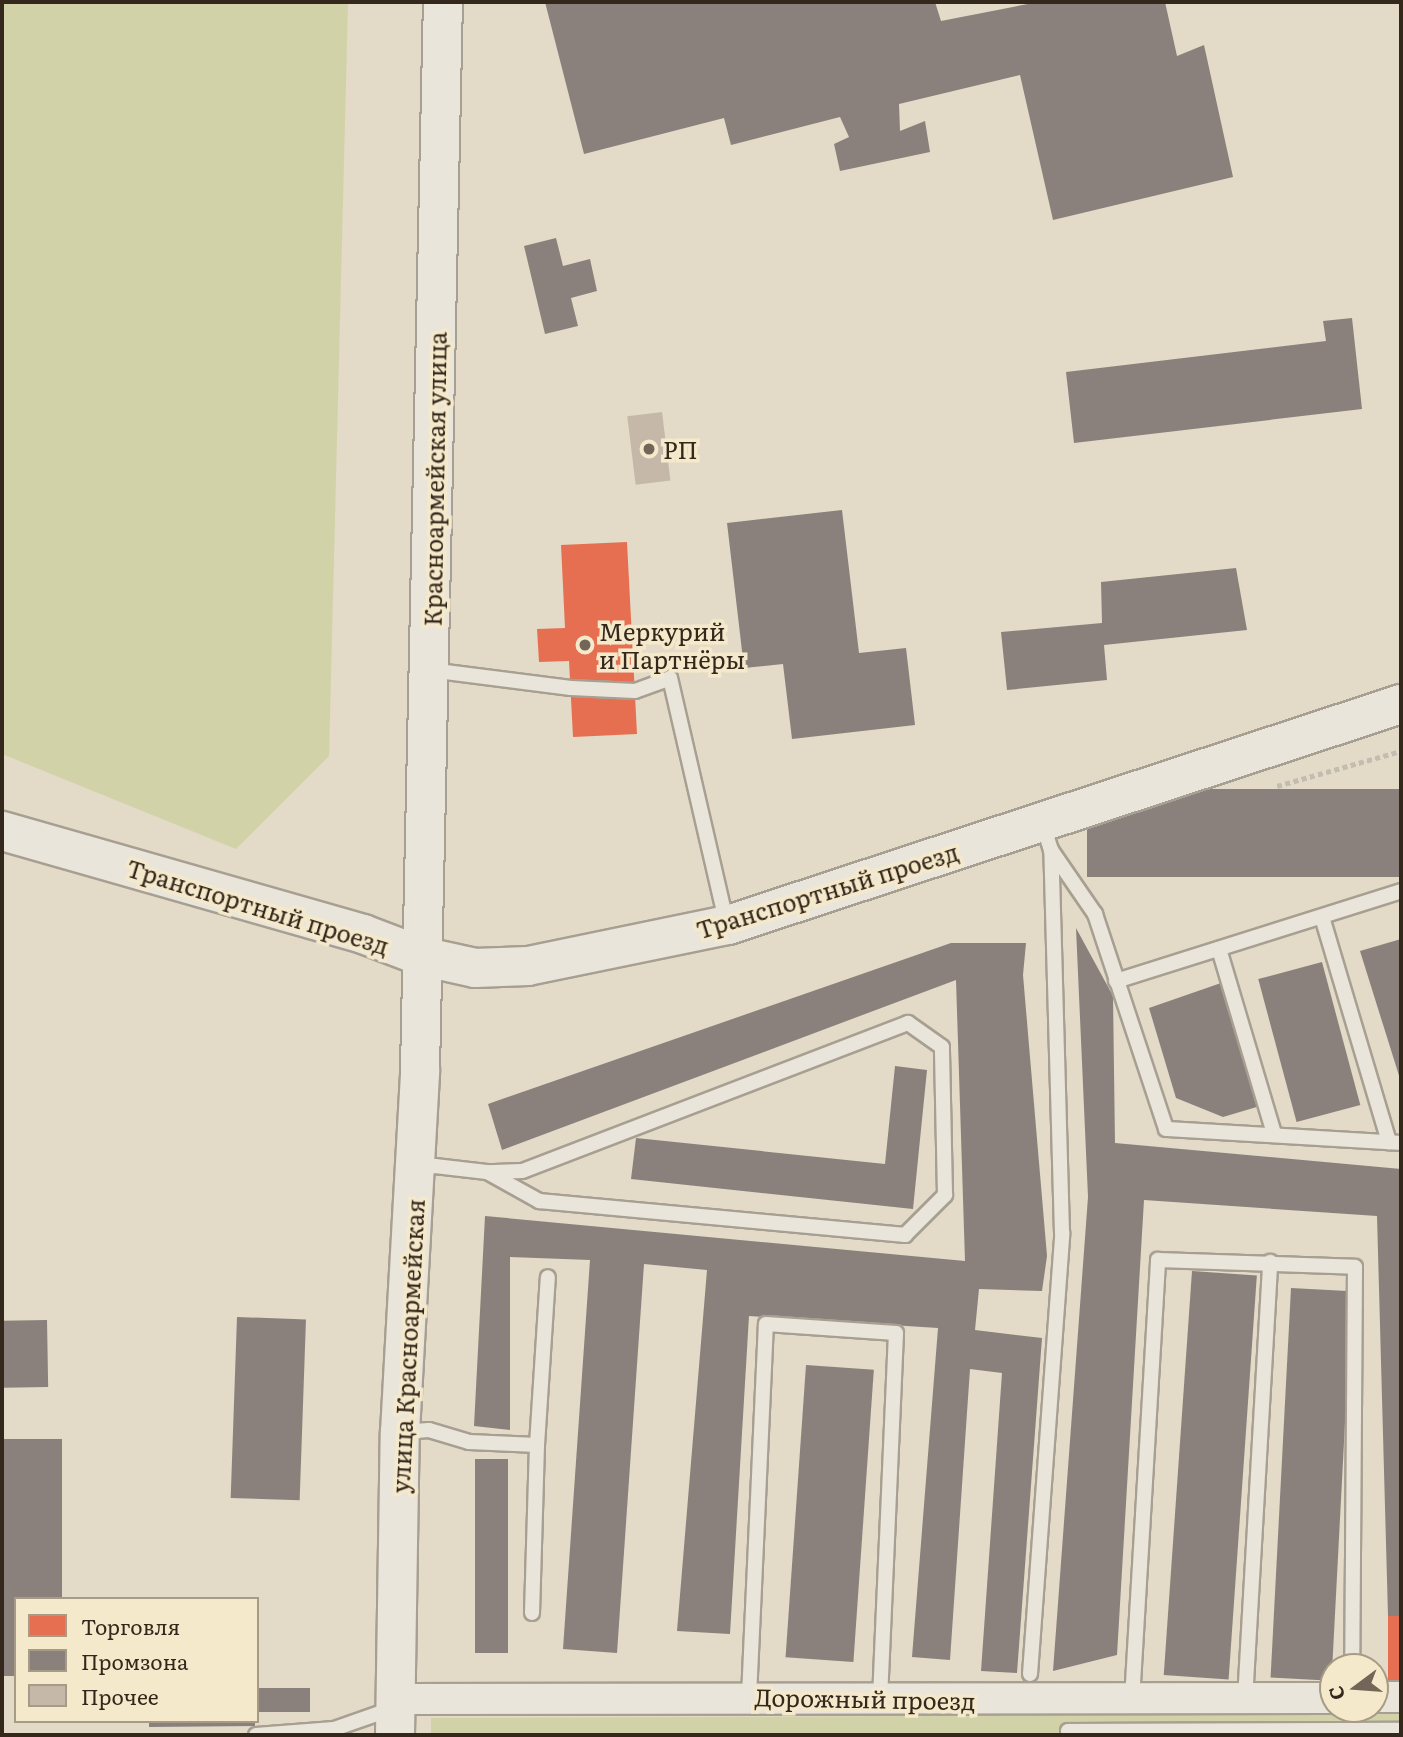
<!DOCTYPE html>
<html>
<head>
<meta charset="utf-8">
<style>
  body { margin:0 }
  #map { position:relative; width:1403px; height:1737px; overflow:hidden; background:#e3dac7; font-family:Literata,serif }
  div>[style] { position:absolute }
  .green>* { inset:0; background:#d2d2a9 }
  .shops>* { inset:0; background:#e76f51; transform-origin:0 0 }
  .industry>* { inset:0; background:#8a817c; transform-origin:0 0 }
  .building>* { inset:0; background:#c6b8a8; transform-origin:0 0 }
  .path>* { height:4.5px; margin-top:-2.25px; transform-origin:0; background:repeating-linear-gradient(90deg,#c3bcb1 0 5px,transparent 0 8.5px) }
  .roads { filter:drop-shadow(2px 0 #a79f91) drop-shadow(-2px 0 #a79f91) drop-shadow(0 2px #a79f91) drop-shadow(0 -2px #a79f91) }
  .lane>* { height:14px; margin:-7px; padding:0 7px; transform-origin:7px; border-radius:7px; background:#eae5da }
  .street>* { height:30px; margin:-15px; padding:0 15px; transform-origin:15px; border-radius:15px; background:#eae5da }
  .secondary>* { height:38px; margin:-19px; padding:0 19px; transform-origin:19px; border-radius:19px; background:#eae5da }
  .dots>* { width:19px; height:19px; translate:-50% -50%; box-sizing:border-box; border:4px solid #f5e9cc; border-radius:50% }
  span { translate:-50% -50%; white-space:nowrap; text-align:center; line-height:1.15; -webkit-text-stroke:7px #f5e9cc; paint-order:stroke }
  .poi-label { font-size:24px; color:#34271b }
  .left { translate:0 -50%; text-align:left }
  .street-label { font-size:24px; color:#34271b }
  .frame { position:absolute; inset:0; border:4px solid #34271b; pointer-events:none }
  .legend { position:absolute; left:14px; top:1597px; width:245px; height:126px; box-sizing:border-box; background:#f5e9cc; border:2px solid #a89b85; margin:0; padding:9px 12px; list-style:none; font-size:21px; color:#34271b }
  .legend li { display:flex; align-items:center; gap:14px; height:35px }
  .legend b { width:35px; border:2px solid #a89b85 }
  .north { position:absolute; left:1319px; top:1653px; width:70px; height:70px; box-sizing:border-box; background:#f5e9cc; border:2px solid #a89b85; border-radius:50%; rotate:254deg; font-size:19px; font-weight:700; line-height:28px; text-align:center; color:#34271b }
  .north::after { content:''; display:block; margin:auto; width:24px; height:32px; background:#716657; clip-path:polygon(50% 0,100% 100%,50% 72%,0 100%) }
</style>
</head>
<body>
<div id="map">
  <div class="green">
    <i style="clip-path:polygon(2px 2px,348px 2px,329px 756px,236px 849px,2px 754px)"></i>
    <i style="clip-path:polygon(1401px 1714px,1401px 1735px,431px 1735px,431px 1718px)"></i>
  </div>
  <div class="shops">
    <i style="clip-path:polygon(627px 542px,637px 734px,573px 737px,569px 661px,539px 662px,537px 629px,565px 628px,561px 545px)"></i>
    <i style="left:1388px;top:1616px;width:13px;height:70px"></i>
  </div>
  <div class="industry">
    <i style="clip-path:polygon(545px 2px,935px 2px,941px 21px,1038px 2px,1165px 2px,1177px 56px,1204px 45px,1233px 177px,1053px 220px,1020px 75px,899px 104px,900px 131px,925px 121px,930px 152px,840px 171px,834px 144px,849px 137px,840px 117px,731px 145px,724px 118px,584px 154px)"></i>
    <i style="clip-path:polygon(556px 238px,563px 266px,590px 259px,597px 291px,571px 298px,578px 326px,545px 334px,524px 246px)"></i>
    <i style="clip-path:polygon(1352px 318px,1362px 409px,1074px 443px,1066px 372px,1326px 341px,1323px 321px)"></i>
    <i style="clip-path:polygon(842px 510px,859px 653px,906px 648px,915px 725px,792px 739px,783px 664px,744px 668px,727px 523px)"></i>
    <i style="clip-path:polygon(1236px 568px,1247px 630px,1104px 645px,1107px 680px,1007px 690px,1001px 632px,1102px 623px,1101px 582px)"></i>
    <i style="left:1401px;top:789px;width:88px;height:314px;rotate:90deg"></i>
    <i style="clip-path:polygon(1076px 928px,1113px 996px,1115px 1143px,1401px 1169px,1401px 1616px,1388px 1616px,1377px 1216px,1144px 1200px,1117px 1655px,1053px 1671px,1088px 1197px)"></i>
    <i style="clip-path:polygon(1401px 939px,1401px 1082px,1360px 951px)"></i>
    <i style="clip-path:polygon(951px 943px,1026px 943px,1023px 975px,1047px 1256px,1042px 1291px,979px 1289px,975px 1330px,1042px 1338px,1017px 1673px,981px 1671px,1002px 1373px,970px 1369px,950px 1660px,912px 1657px,938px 1328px,749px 1316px,730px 1634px,677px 1631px,707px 1270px,644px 1264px,617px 1653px,563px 1649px,590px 1260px,510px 1257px,510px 1430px,474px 1426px,485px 1216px,965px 1261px,956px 980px,502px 1150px,488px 1104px)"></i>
    <i style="left:1322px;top:962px;width:148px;height:66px;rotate:75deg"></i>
    <i style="clip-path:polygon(1221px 983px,1260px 1106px,1223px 1117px,1176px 1098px,1149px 1008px)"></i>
    <i style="clip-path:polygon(895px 1066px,927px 1070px,913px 1209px,631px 1179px,636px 1138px,885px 1164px)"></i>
    <i style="left:1192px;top:1271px;width:65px;height:405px;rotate:4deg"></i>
    <i style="left:1291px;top:1288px;width:61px;height:390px;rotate:3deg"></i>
    <i style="left:237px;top:1317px;width:69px;height:181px;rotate:2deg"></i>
    <i style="left:47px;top:1320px;width:67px;height:45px;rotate:89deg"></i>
    <i style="left:806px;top:1365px;width:68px;height:293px;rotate:4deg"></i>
    <i style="clip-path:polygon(2px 1439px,62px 1439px,62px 1599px,16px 1599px,16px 1676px,2px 1676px)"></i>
    <i style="left:475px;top:1459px;width:33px;height:194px"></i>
    <i style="left:257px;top:1688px;width:53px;height:24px"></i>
    <i style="clip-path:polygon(149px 1721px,255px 1721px,255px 1726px,149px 1727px)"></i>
  </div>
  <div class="building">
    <i style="left:662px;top:412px;width:69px;height:35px;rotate:83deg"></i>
  </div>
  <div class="path">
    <i style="left:1277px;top:786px;width:129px;rotate:-15.8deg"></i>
  </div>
  <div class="roads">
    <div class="lane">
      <i style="left:430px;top:670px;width:142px;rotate:7.3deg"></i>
      <i style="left:571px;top:688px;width:64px;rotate:2.7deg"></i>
      <i style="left:635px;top:691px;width:37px;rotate:-20deg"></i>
      <i style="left:670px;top:678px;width:253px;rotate:77deg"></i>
      <i style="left:1051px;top:850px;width:78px;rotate:55.5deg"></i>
      <i style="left:1095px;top:914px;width:226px;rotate:71.7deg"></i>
      <i style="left:1166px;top:1129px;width:235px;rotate:3.4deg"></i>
      <i style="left:1322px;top:917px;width:235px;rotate:73.4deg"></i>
      <i style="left:1219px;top:949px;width:193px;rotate:73.4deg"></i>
      <i style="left:1116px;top:981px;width:299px;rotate:-17.5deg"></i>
      <i style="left:417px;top:1169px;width:18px;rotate:-9deg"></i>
      <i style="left:435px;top:1166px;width:52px;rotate:6.6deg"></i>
      <i style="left:487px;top:1172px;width:60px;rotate:29.1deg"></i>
      <i style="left:539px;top:1201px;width:368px;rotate:5.3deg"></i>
      <i style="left:905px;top:1235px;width:57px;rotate:-45deg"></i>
      <i style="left:945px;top:1195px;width:148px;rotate:-91.2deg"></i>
      <i style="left:942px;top:1047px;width:42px;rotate:-144.8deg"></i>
      <i style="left:908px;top:1023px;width:413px;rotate:159deg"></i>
      <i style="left:522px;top:1171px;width:35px;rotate:178deg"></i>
      <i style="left:401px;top:1432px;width:28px;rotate:-4deg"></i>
      <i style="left:429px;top:1430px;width:42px;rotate:16.7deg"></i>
      <i style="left:469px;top:1442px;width:68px;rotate:2.5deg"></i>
      <i style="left:537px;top:1445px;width:168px;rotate:-86.3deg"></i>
      <i style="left:532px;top:1613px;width:168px;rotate:-88.3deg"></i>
      <i style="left:1030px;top:1674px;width:442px;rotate:-85.8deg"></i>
      <i style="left:1062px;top:1233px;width:383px;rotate:-91.6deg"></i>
      <i style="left:1051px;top:850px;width:29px;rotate:-108deg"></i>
      <i style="left:749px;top:1697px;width:373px;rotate:-87.4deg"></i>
      <i style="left:766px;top:1324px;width:130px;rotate:4deg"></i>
      <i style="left:896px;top:1333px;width:364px;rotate:92.5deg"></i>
      <i style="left:1132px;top:1700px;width:441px;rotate:-86.6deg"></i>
      <i style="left:1158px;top:1260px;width:197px;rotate:2deg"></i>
      <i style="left:1355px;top:1267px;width:400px;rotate:90.4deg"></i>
      <i style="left:1245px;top:1700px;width:439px;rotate:-86.7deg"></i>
      <i style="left:256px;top:1735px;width:78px;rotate:-4.4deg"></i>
      <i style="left:334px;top:1729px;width:64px;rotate:-19.3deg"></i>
      <i style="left:1069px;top:1735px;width:4px;rotate:-104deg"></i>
      <i style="left:1068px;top:1731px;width:333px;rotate:-0.2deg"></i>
    </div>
    <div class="street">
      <i style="left:1375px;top:1697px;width:26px"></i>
      <i style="left:396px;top:1699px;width:937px;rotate:-0.06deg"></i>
    </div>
    <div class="secondary">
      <i style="left:2px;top:831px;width:375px;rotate:15.9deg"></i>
      <i style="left:363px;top:934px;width:62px;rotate:20.8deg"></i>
      <i style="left:421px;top:956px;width:55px;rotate:12.5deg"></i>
      <i style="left:475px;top:968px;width:53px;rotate:-2.2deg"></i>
      <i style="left:528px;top:966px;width:204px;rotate:-11.6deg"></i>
      <i style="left:728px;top:925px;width:708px;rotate:-18.18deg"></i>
      <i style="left:395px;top:1735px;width:303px;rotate:-89.1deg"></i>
      <i style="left:400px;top:1432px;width:363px;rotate:-86.8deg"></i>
      <i style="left:420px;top:1070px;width:1068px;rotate:-88.77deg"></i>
    </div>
  </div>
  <div class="dots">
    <i style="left:649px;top:449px;background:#716657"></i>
    <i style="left:585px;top:645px;background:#716657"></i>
  </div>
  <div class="poi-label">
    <span class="left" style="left:663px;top:449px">РП</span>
    <span class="left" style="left:599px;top:645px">Меркурий<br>и Партнёры</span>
  </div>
  <div class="street-label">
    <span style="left:434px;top:479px;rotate:-89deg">Красноармейская улица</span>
    <span style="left:827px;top:890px;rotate:-17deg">Транспортный проезд</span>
    <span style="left:258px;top:906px;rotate:17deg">Транспортный проезд</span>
    <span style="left:407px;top:1346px;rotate:-87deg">улица Красноармейская</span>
    <span style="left:865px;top:1698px;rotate:1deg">Дорожный проезд</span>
  </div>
  <div class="frame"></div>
  <ul class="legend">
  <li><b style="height:19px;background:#e76f51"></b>Торговля</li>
  <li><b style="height:19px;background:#8a817c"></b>Промзона</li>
  <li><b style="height:19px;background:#c6b8a8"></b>Прочее</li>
  </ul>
  <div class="north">С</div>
</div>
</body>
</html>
